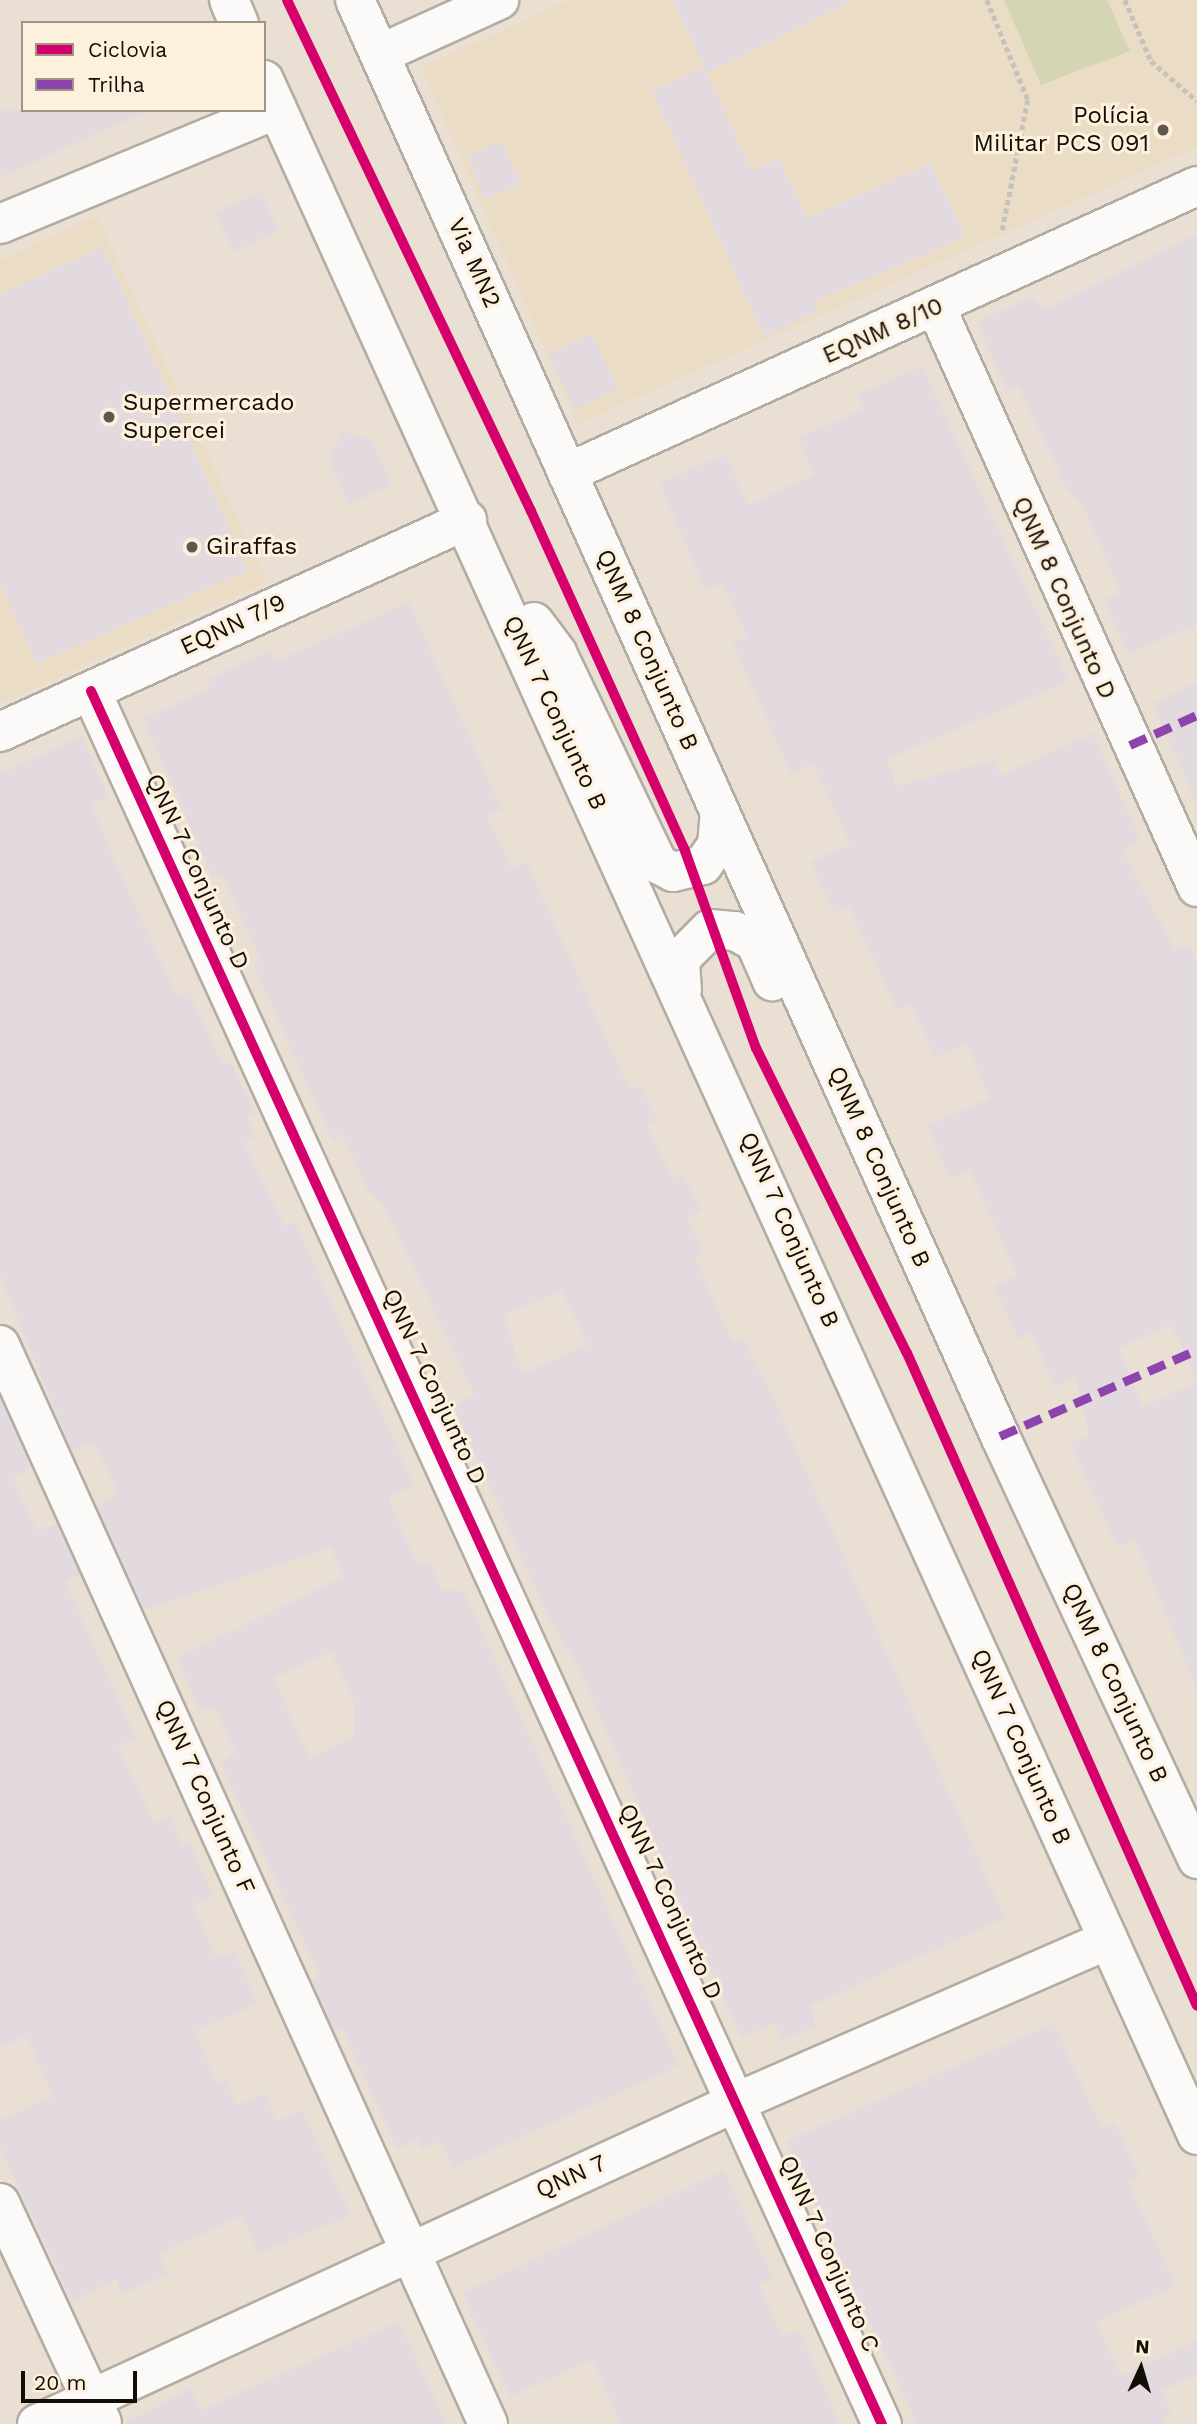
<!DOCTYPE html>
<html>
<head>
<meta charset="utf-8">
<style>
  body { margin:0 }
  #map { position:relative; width:1197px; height:2424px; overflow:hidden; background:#e9e0d3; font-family:"Work Sans",sans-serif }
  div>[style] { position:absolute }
  .built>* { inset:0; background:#ebdcc5 }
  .green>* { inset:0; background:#d4d6b3 }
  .building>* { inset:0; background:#e3dae0; transform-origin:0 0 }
  .path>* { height:4.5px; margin-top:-2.25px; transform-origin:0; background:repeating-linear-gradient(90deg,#c5c2be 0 5px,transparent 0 8.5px) }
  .roads { filter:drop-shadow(2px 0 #b3aca2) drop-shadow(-2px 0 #b3aca2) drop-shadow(0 2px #b3aca2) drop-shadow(0 -2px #b3aca2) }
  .minor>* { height:38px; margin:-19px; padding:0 19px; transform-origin:19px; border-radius:19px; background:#fcfaf8 }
  .secondary>* { height:38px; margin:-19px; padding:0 19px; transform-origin:19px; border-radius:19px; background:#fcfaf8 }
  .quiet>* { height:9px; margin-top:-4.5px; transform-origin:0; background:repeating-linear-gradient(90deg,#8e44ad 0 18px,transparent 0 27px) }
  .cycleway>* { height:10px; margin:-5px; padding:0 5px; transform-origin:5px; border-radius:5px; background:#d6006c }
  .dots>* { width:19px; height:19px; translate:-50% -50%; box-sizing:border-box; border:4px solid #fdf0dd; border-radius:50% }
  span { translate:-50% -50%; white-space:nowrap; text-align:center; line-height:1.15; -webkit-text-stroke:6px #fdf0dd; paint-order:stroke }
  .poi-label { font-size:24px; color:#120d05 }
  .right { translate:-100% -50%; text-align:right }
  .left { translate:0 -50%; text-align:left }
  .street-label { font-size:24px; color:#120d05 }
  .legend { position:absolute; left:21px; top:21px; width:245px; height:91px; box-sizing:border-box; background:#fdf0dd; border:2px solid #9f9587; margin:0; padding:9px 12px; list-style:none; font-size:21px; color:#120d05 }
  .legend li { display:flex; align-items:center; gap:14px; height:35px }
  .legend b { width:35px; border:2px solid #9f9587 }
  .north { position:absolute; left:1106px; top:2333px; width:70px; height:70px; -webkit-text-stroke:5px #fdf0dd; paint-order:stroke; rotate:4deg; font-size:19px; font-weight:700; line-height:28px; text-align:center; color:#120d05 }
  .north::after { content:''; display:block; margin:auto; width:24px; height:32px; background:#120d05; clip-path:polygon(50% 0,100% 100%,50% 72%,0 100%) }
  .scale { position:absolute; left:21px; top:2371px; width:116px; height:32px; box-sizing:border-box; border:4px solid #120d05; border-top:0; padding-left:9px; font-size:21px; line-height:24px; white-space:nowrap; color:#120d05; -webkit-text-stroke:5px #fdf0dd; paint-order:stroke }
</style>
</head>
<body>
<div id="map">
  <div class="built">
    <i style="clip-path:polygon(569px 0,1197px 0,1197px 147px,578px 424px,421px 67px)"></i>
    <i style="clip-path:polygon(97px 216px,267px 582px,0 704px,0 260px)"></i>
  </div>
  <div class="green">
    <i style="clip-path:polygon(1004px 0,1107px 0,1130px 51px,1041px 85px)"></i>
  </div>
  <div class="building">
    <i style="clip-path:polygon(673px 0,853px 0,707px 73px)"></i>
    <i style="clip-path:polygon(704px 67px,752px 171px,779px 158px,807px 218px,930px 164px,966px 237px,813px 302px,817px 311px,764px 337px,652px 91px)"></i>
    <i style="clip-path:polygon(0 110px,149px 110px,0 178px)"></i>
    <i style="left:502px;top:141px;width:47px;height:38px;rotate:67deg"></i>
    <i style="left:261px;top:191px;width:44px;height:51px;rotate:65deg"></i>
    <i style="clip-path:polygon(1197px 234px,1197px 624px,1129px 654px,1104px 601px,1120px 591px,1083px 506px,1067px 489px,1018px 386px,1007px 391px,977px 322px,1030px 297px,1045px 309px)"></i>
    <i style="clip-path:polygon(103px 247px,248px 570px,37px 664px,0 583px,0 294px)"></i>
    <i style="left:592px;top:333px;width:62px;height:48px;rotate:65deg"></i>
    <i style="clip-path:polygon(922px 366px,1069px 681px,887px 759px,896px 786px,994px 760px,1001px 775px,1093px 733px,1140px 839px,1122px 850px,1175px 950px,1189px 944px,1197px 962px,1197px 1379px,1171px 1325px,1120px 1348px,1143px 1407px,1197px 1381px,1197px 1691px,1135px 1539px,1118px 1548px,1070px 1444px,1089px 1435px,1075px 1377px,1055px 1387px,1031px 1333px,1018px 1339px,994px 1286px,1017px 1276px,970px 1171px,950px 1179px,927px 1126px,990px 1098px,966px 1044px,935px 1058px,910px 1004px,897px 1010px,849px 907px,835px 913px,810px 862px,850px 844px,813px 764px,791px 774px,732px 643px,747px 636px,722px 583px,705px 590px,659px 483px,725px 454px,748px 505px,814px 474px,798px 438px,864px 409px,857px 395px)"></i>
    <i style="clip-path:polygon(343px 431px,371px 439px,392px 485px,349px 504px,328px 459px)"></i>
    <i style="clip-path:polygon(evenodd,409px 602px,502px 809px,487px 816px,512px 868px,527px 862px,623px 1075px,631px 1089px,640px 1085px,657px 1120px,647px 1125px,672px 1178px,683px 1173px,701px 1211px,687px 1218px,704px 1254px,695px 1258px,733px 1343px,742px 1338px,770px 1390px,1005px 1918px,811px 2006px,816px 2026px,783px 2041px,774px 2023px,741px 2038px,578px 1667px,548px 1617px,454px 1406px,474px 1394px,385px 1208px,367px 1189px,342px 1134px,333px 1142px,253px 964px,260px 960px,223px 875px,213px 878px,143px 719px,210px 688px,206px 680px,270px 650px,276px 661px,409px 602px,562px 1291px,587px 1345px,522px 1374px,504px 1315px,562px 1291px)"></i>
    <i style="clip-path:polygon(1197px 682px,1197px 804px,1153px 704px)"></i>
    <i style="clip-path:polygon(evenodd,82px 736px,109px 797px,92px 805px,114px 859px,177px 997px,189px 991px,223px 1065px,231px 1062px,255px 1114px,247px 1117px,256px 1137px,244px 1142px,285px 1227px,295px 1222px,414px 1484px,389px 1498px,417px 1565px,429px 1560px,442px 1590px,464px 1591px,679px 2066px,453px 2168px,440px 2141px,422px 2150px,417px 2139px,397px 2149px,342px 2028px,334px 2031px,311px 1979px,320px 1976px,221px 1764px,235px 1752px,214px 1706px,200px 1712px,177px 1658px,343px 1576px,331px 1548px,144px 1610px,96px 1505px,118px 1494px,94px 1442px,72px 1451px,0 1276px,0 774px,82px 736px,331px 1652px,355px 1705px,353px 1737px,310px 1758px,274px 1678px,331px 1652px)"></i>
    <i style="clip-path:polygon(0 1398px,31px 1467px,13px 1479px,37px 1531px,57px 1524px,80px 1575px,65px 1581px,137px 1740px,118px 1745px,155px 1824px,170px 1816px,183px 1845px,189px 1842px,214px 1896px,193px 1905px,217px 1958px,234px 1951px,258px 2003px,195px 2031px,218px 2084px,227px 2080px,237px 2105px,266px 2093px,277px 2121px,302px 2110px,351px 2215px,259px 2254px,242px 2216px,159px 2254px,168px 2274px,122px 2294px,116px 2280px,72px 2302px,0 2148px,0 2120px,53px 2096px,26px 2036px,0 2048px)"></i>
    <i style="clip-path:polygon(1054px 2023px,1102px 2129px,1116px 2123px,1139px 2176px,1128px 2181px,1176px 2286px,1096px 2322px,1121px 2376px,1197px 2340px,1197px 2375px,1162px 2391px,1172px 2413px,1162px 2417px,1165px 2424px,917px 2424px,786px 2141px)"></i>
    <i style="clip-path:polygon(724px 2170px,773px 2278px,759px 2284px,782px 2335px,800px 2331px,840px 2424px,621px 2424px,592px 2360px,510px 2397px,462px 2293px)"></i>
    <i style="clip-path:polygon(399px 2321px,446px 2424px,124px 2424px,191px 2388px,201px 2410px)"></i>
  </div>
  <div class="path">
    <i style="left:987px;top:0;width:108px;rotate:67.7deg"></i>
    <i style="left:1028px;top:100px;width:136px;rotate:101.1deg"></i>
    <i style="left:1125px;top:0;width:66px;rotate:66.9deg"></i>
    <i style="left:1151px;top:61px;width:61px;rotate:41deg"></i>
  </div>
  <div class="roads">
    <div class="minor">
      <i style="left:380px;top:54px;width:131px;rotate:-24.4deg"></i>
      <i style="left:0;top:224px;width:300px;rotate:-22.5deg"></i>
      <i style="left:936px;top:307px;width:636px;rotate:65.77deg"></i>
      <i style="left:567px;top:473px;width:692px;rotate:-24.49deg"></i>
      <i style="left:91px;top:691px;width:1905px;rotate:65.47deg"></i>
      <i style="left:0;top:732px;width:513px;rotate:-24.42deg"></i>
      <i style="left:0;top:1345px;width:1184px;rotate:65.66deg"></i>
      <i style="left:0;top:2203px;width:242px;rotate:65.1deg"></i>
      <i style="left:37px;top:2424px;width:773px;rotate:-24.71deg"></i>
      <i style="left:739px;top:2101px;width:403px;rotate:-23.6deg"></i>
    </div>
    <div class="secondary">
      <i style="left:229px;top:0;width:25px;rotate:67deg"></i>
      <i style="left:355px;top:0;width:1574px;rotate:65.81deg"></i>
      <i style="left:1000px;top:1436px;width:467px;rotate:65deg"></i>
      <i style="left:264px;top:80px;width:2257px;rotate:65.58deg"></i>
      <i style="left:534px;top:622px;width:39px;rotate:53deg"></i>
      <i style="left:557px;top:653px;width:234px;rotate:64.4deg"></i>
      <i style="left:658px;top:864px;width:17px;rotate:28deg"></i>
      <i style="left:673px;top:872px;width:31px;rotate:-13deg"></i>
      <i style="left:703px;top:865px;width:24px;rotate:-55deg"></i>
      <i style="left:717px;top:845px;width:33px;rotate:-85deg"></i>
      <i style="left:682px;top:990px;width:31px;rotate:-94deg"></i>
      <i style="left:680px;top:959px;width:42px;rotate:-45deg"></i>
      <i style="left:710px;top:929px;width:25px;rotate:5deg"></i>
      <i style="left:735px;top:931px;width:23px;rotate:29deg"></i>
      <i style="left:755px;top:942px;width:43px;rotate:66.4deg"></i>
    </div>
  </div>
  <div class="quiet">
    <i style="left:1130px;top:745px;width:73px;rotate:-24.1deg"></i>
    <i style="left:1000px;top:1436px;width:215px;rotate:-23.6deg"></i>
  </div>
  <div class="cycleway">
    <i style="left:287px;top:0;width:566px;rotate:64.48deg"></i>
    <i style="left:531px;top:511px;width:373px;rotate:65.6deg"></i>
    <i style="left:685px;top:851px;width:209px;rotate:70.2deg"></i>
    <i style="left:756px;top:1048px;width:340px;rotate:63.7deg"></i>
    <i style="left:907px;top:1353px;width:714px;rotate:66.05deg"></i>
    <i style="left:91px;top:691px;width:1905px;rotate:65.47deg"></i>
  </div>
  <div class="dots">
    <i style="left:1163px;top:130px;background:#5d574d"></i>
    <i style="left:109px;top:417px;background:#5d574d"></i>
    <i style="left:192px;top:547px;background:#5d574d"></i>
  </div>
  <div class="poi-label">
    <span class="right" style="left:1149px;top:130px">Polícia<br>Militar PCS 091</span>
    <span class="left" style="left:123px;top:417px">Supermercado<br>Supercei</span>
    <span class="left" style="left:206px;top:547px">Giraffas</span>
  </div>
  <div class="street-label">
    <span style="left:474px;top:263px;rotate:66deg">Via MN2</span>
    <span style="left:883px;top:331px;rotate:-24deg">EQNM 8/10</span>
    <span style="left:1064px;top:598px;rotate:66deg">QNM 8 Conjunto D</span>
    <span style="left:233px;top:625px;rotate:-25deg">EQNN 7/9</span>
    <span style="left:647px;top:650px;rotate:66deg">QNM 8 Conjunto B</span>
    <span style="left:555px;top:713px;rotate:65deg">QNN 7 Conjunto B</span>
    <span style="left:197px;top:872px;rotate:65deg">QNN 7 Conjunto D</span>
    <span style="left:879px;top:1167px;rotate:66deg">QNM 8 Conjunto B</span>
    <span style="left:789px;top:1230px;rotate:66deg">QNN 7 Conjunto B</span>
    <span style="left:434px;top:1387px;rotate:65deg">QNN 7 Conjunto D</span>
    <span style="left:1115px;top:1683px;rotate:65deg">QNM 8 Conjunto B</span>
    <span style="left:1021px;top:1747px;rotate:66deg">QNN 7 Conjunto B</span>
    <span style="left:205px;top:1797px;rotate:66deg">QNN 7 Conjunto F</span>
    <span style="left:670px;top:1902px;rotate:65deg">QNN 7 Conjunto D</span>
    <span style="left:571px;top:2177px;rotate:-24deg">QNN 7</span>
    <span style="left:829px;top:2254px;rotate:66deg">QNN 7 Conjunto C</span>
  </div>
  <ul class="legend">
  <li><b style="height:9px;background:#d6006c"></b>Ciclovia</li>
  <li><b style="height:9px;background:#8e44ad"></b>Trilha</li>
  </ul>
  <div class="north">N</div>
  <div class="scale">20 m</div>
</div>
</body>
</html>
